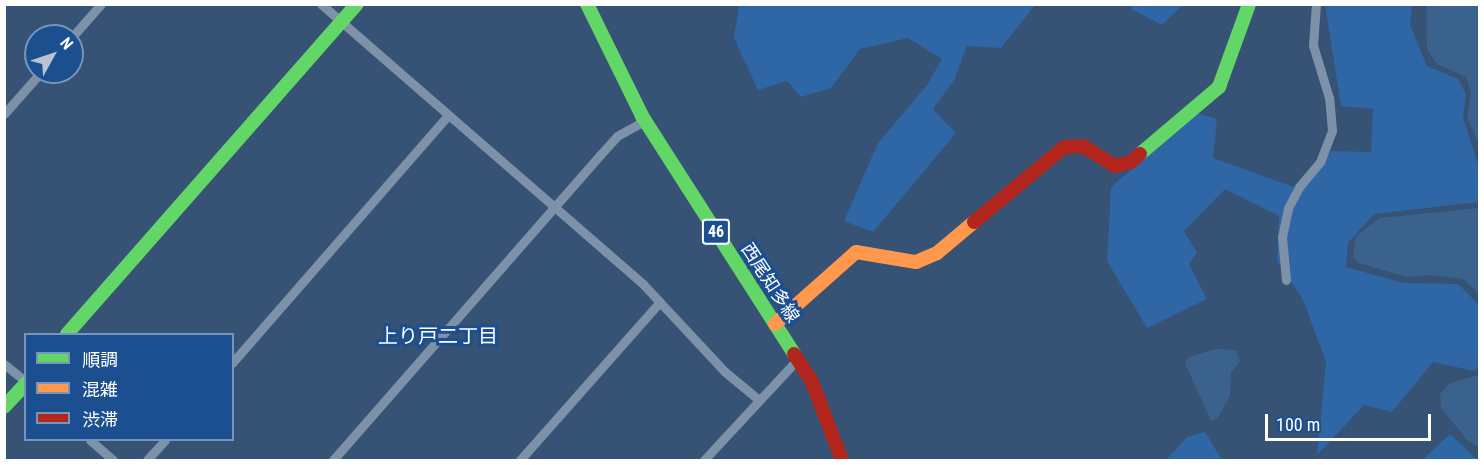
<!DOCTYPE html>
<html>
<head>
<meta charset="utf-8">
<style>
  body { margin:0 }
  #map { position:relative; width:1484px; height:465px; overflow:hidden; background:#365274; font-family:"Roboto Condensed","Noto Sans JP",sans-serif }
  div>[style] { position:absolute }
  .green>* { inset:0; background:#2f66a5 }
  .water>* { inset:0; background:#3b618d }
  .street>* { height:9px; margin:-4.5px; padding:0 4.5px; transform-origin:4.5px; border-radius:4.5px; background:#7d92a8 }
  .fast>* { height:14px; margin:-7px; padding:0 7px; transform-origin:7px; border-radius:7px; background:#63d668 }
  .slow>* { height:14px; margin:-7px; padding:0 7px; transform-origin:7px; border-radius:7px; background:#ff974d }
  .jam>* { height:14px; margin:-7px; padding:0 7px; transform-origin:7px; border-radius:7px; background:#b3261e }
  span { translate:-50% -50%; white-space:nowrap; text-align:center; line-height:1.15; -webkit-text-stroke:6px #1b4f8f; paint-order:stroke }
  .shield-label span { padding:2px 4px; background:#1b4f8f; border:2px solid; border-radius:4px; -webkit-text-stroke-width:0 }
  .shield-label { font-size:16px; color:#fff; font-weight:700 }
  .street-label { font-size:18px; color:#fff }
  .neighbourhood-label { font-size:20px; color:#fff }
  .frame { position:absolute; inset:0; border:6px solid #fff; pointer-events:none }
  .legend { position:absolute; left:24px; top:333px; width:210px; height:108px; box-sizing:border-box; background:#1b4f8f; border:2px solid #7695bc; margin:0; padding:8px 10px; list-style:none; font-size:18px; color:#fff }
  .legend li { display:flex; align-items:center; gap:12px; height:30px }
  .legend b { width:30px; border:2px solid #7695bc }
  .north { position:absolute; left:24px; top:24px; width:60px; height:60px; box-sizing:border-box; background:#1b4f8f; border:2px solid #7695bc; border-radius:50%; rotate:50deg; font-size:16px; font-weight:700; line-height:24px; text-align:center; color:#fff }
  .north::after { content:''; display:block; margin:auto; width:21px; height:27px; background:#b9c2ce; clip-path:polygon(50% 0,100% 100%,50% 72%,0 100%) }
  .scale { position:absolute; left:1265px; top:414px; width:166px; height:27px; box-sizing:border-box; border:3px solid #fff; border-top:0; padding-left:8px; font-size:18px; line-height:21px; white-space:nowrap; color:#fff; -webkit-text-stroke:4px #1b4f8f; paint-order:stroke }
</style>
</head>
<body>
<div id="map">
  <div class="green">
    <i style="clip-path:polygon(1133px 4px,1183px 4px,1183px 5px,1162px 25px,1131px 9px)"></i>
    <i style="clip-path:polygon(739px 5px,739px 4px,1035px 5px,1001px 48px,967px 46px,954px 80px,933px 109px,956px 133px,873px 232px,844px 221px,878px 143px,927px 85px,942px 59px,908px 38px,860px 49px,831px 88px,801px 97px,787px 81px,758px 90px,734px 38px)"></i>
    <i style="clip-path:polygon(1325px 5px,1412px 5px,1410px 25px,1427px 66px,1458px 79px,1466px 94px,1463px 118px,1479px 167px,1479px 202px,1374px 214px,1348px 243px,1346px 267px,1404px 283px,1458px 284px,1479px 305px,1479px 366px,1474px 371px,1433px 362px,1392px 412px,1364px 405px,1317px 455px,1326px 362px,1303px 300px,1277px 260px,1279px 216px,1225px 189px,1184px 231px,1197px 253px,1189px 264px,1207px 299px,1147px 328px,1107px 261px,1111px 187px,1197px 113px,1217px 119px,1213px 158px,1302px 190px,1331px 151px,1371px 152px,1373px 109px,1341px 106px)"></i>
    <i style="clip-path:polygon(1205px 432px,1222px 460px,1166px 460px,1187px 437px)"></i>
    <i style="clip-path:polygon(1450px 434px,1478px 460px,1422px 460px)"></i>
  </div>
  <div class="water">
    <i style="clip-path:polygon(1426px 5px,1479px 5px,1479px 143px,1467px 118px,1471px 92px,1466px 77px,1437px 64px,1427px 49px)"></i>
    <i style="clip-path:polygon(1479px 208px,1479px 294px,1463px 279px,1430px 275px,1406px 277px,1359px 263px,1353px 257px,1356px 236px,1380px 218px)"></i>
    <i style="clip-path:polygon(1216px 349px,1236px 350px,1240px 362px,1231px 372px,1230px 396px,1217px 419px,1211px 421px,1185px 363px,1188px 357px)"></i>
    <i style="clip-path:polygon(1479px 375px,1479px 447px,1468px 441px,1441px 408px,1440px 394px,1450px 383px)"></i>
  </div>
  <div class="street">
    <i style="left:321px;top:4px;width:427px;rotate:41deg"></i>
    <i style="left:643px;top:284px;width:119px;rotate:47deg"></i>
    <i style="left:724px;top:371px;width:45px;rotate:39.6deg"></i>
    <i style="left:72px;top:37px;width:44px;rotate:-48.7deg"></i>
    <i style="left:4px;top:114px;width:56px;rotate:-48.6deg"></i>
    <i style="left:1286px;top:280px;width:43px;rotate:-95.3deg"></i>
    <i style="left:1282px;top:237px;width:30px;rotate:-78deg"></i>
    <i style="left:1288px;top:208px;width:24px;rotate:-62deg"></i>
    <i style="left:1299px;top:187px;width:33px;rotate:-50deg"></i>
    <i style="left:1320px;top:162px;width:34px;rotate:-69deg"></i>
    <i style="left:1332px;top:130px;width:32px;rotate:-95deg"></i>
    <i style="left:1329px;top:98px;width:55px;rotate:-106.8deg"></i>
    <i style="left:1313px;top:45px;width:41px;rotate:-85.8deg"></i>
    <i style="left:232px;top:363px;width:329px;rotate:-48.9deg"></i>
    <i style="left:4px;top:364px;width:28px;rotate:39deg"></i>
    <i style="left:90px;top:440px;width:30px;rotate:41deg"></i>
    <i style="left:147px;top:460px;width:27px;rotate:-48deg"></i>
    <i style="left:333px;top:460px;width:405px;rotate:-48.8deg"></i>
    <i style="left:600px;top:155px;width:25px;rotate:-48deg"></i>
    <i style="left:617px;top:136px;width:25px;rotate:-29deg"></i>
    <i style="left:639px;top:124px;width:9px;rotate:-69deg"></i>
    <i style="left:520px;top:460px;width:211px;rotate:-48.5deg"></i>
    <i style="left:704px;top:460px;width:138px;rotate:-47.1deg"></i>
  </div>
  <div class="fast">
    <i style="left:587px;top:4px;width:125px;rotate:63.8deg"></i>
    <i style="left:642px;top:116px;width:282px;rotate:57.4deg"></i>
    <i style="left:1140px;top:154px;width:104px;rotate:-40.3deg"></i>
    <i style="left:1219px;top:87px;width:88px;rotate:-70.1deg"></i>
    <i style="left:67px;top:334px;width:439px;rotate:-48.7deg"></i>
    <i style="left:4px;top:407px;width:33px;rotate:-47deg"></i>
  </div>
  <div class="slow">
    <i style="left:775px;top:324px;width:108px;rotate:-41.6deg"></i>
    <i style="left:856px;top:252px;width:61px;rotate:9.5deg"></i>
    <i style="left:916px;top:262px;width:23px;rotate:-23deg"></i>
    <i style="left:937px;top:253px;width:48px;rotate:-40deg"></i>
  </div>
  <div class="jam">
    <i style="left:974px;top:222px;width:117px;rotate:-39.8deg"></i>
    <i style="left:1064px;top:147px;width:19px;rotate:-3deg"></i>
    <i style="left:1083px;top:146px;width:38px;rotate:32deg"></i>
    <i style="left:1115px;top:166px;width:16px;rotate:-14deg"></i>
    <i style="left:1131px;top:162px;width:12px;rotate:-42deg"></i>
    <i style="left:794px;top:354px;width:33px;rotate:57deg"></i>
    <i style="left:812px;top:382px;width:84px;rotate:69deg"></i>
  </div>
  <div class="shield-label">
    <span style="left:716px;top:232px">46</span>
  </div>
  <div class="street-label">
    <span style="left:770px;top:283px;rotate:57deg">西尾知多線</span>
  </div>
  <div class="neighbourhood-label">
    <span style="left:438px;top:336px">上り戸二丁目</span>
  </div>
  <div class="frame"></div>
  <ul class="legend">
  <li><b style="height:8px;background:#63d668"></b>順調</li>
  <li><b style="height:8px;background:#ff974d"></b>混雑</li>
  <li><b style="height:8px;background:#b3261e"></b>渋滞</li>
  </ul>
  <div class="north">N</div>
  <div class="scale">100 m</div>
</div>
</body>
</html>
